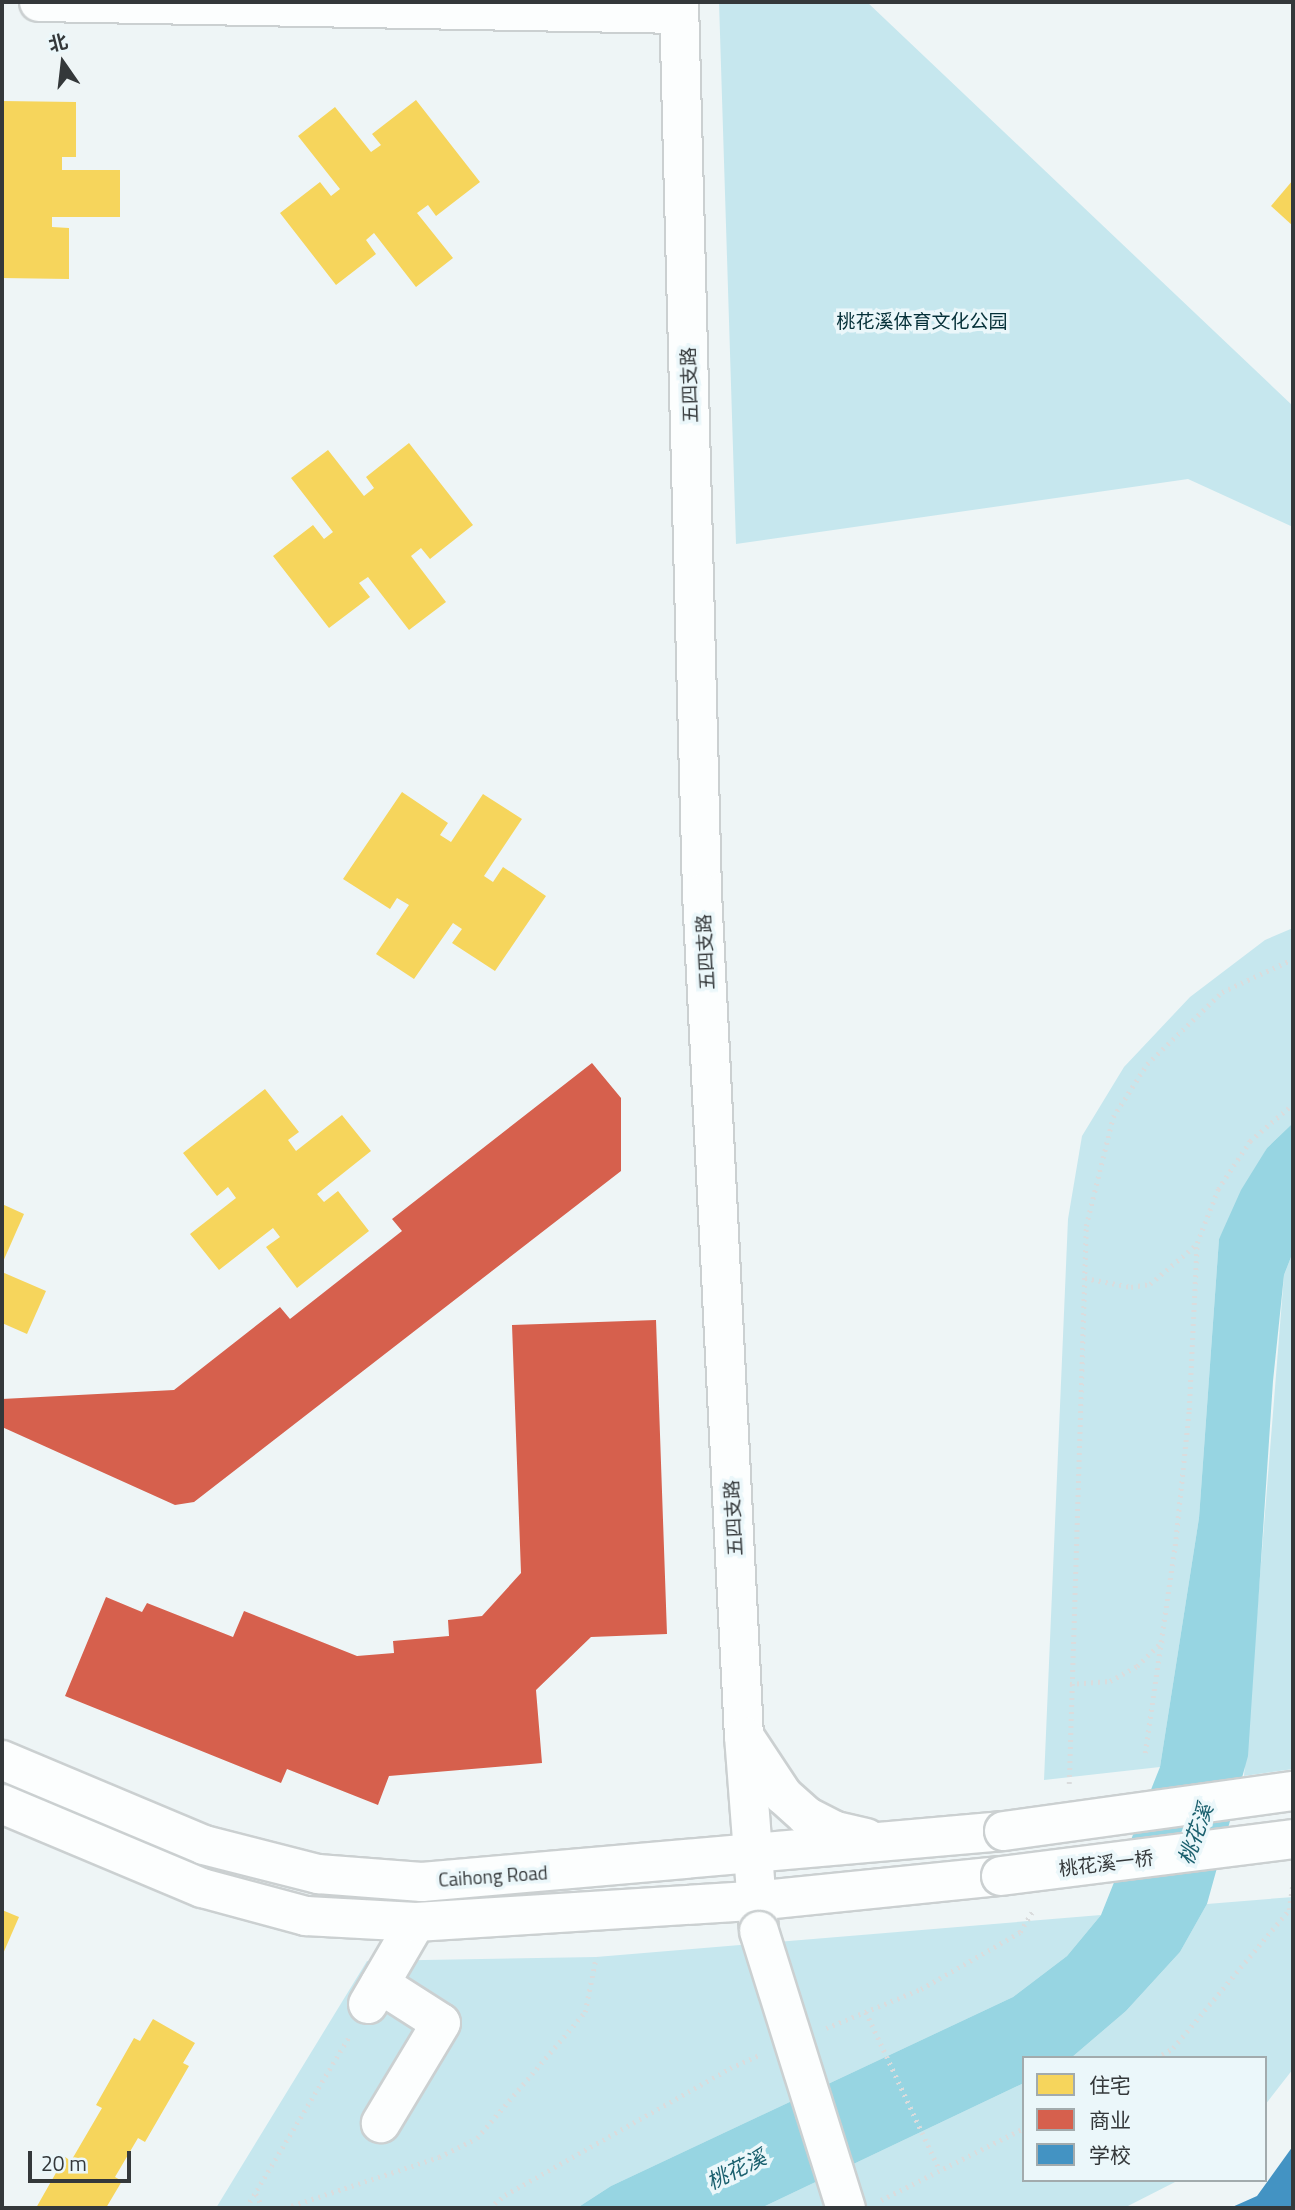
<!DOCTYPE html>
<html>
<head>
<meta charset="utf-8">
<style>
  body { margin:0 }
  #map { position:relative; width:1295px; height:2210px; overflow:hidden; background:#eef5f6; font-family:"Titillium Web","Noto Sans SC",sans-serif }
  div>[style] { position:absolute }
  .green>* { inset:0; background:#c6e7ee }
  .water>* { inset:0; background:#97d5e2 }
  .homes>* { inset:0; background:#f6d55c }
  .shops>* { inset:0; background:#d6604d }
  .schools>* { inset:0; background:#4393c3 }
  .path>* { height:4.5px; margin-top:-2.25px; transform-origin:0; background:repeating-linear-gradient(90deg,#dadcdd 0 2px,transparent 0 7px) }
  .roads { filter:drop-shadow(2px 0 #cbd0d1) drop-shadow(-2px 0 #cbd0d1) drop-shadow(0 2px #cbd0d1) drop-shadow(0 -2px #cbd0d1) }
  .minor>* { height:38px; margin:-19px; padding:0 19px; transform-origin:19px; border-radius:19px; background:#fcfefe }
  .major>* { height:38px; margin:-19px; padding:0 19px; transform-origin:19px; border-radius:19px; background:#fcfefe }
  .bridges { filter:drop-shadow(2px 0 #cbd0d1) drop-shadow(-2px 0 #cbd0d1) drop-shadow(0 2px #cbd0d1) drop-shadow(0 -2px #cbd0d1) }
  .minor-bridge>* { height:38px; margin:-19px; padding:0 19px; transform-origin:19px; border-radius:19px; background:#fcfefe }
  .major-bridge>* { height:38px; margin:-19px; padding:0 19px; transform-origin:19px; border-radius:19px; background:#fcfefe }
  span { translate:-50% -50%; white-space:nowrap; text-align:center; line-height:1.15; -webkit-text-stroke:7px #ebf7fa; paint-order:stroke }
  .park-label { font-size:19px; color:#053038 }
  .street-label { font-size:19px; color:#34383a }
  .water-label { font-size:21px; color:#1b606e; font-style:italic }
  .frame { position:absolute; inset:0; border:4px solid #34383a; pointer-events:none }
  .legend { position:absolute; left:1022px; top:2056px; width:245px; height:126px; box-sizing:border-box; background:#ebf7fa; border:2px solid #a2abad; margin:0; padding:9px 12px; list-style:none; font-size:21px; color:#34383a }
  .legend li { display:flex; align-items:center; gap:14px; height:35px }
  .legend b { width:35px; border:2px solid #a2abad }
  .north { position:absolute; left:28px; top:28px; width:70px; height:70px; -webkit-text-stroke:5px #ebf7fa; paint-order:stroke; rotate:346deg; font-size:19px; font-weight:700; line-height:28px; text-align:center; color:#34383a }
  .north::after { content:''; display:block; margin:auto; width:24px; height:32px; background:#34383a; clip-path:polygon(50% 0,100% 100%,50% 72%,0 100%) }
  .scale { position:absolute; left:28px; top:2151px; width:103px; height:32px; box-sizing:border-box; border:4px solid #34383a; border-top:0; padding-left:9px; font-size:21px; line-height:24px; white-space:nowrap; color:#34383a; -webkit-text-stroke:5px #ebf7fa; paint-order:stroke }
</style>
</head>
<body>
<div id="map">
  <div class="green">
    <i style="clip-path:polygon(719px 2px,867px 2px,1293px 406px,1293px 527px,1188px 479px,736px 544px)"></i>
    <i style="clip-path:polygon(1293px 928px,1293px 1123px,1267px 1148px,1219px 1239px,1199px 1518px,1160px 1767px,1044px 1780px,1068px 1219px,1082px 1136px,1124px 1067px,1190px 997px,1265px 940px)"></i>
    <i style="clip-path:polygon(1293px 1252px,1293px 1769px,1244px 1776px,1284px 1275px)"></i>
    <i style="clip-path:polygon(1293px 1897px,1293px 2069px,1265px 2105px,1265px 2058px,1071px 2058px,1126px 2011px,1180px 1952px,1207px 1904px)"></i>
    <i style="clip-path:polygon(1101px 1915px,1067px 1956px,1013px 1997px,611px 2186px,577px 2208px,216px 2208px,367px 1961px,596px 1957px)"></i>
    <i style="clip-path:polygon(1024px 2083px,1024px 2180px,1179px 2180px,1124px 2208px,761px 2208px)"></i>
  </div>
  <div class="water">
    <i style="clip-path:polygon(1293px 1123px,1293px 1252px,1284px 1275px,1273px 1381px,1248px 1756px,1207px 1904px,1180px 1952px,1126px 2011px,1071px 2058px,1024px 2058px,1024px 2083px,761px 2208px,577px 2208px,611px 2186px,1013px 1997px,1067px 1956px,1101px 1915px,1160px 1767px,1199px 1518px,1219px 1239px,1241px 1190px,1267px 1148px)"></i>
  </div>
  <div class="homes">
    <i style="clip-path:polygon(416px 100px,480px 182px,436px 216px,428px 205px,417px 213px,453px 258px,416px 287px,374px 233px,366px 240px,376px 254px,336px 285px,280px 213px,320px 182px,331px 196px,340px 189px,298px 136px,335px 107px,371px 152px,381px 145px,372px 134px)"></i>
    <i style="clip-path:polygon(2px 101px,76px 102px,76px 157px,62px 157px,62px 170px,120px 170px,120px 217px,52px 217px,52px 227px,69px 228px,69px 279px,2px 278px)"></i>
    <i style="clip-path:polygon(1293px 180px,1293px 226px,1271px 206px)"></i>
    <i style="clip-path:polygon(409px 443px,473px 525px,430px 559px,421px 548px,411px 556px,446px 602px,409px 630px,368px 577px,359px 583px,370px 597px,329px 628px,273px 556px,313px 525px,324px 539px,333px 532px,291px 478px,328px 450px,364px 496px,374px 488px,366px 477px)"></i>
    <i style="clip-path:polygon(402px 792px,448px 823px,440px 835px,451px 842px,483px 794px,522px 819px,484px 876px,493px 882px,503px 867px,546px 896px,495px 971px,452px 943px,462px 929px,453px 923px,414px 979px,376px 954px,409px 905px,397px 898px,390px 909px,343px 879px)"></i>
    <i style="clip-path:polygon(265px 1089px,299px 1132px,288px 1140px,296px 1151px,342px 1115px,371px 1151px,317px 1194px,324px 1202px,338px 1191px,369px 1231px,297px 1288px,266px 1247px,280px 1237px,273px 1228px,219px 1270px,190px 1234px,236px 1198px,228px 1187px,217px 1196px,183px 1153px)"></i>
    <i style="clip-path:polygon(2px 1204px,24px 1214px,2px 1264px)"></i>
    <i style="clip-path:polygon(2px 1272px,46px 1291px,27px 1334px,2px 1323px)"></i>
    <i style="clip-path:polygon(2px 1910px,19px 1917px,2px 1956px)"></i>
    <i style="clip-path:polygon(153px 2019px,195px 2043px,183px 2063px,189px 2066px,145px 2142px,138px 2138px,115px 2177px,122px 2181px,106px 2208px,36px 2208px,65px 2157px,71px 2161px,102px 2108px,96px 2105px,134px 2038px,140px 2041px)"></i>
  </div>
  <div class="shops">
    <i style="clip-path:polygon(592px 1063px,621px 1098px,621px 1171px,194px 1502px,175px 1505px,2px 1427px,2px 1399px,174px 1390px,280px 1307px,290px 1319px,402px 1231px,392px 1219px)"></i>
    <i style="clip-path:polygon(656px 1320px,667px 1634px,591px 1637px,536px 1690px,542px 1763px,389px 1776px,378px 1805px,287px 1769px,281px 1783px,65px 1696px,106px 1597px,142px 1612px,147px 1603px,233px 1637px,244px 1611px,357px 1656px,394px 1653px,393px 1641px,449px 1636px,448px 1620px,482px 1616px,521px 1573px,512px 1325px)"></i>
  </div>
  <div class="schools">
    <i style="clip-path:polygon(1293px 2146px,1293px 2208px,1230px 2208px,1257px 2196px)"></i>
  </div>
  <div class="path">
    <i style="left:1085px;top:1278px;width:47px;rotate:11.1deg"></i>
    <i style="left:1131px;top:1287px;width:19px;rotate:-9deg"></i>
    <i style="left:1150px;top:1284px;width:62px;rotate:-40.4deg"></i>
    <i style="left:1070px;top:1684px;width:40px;rotate:-4.3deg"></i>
    <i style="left:1110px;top:1681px;width:31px;rotate:-29deg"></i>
    <i style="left:1137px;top:1666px;width:36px;rotate:-44deg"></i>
    <i style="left:1145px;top:1753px;width:209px;rotate:-81.8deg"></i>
    <i style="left:1175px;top:1546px;width:137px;rotate:-84.1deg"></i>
    <i style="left:1189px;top:1410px;width:167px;rotate:-87.3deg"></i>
    <i style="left:1197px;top:1243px;width:58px;rotate:-68.7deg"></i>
    <i style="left:1218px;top:1189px;width:58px;rotate:-56.3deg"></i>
    <i style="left:1250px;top:1141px;width:57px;rotate:-40.7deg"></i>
    <i style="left:1069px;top:1784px;width:558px;rotate:-88.25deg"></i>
    <i style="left:1086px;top:1226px;width:112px;rotate:-76.1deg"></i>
    <i style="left:1113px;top:1117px;width:63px;rotate:-57.3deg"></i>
    <i style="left:1147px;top:1064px;width:104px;rotate:-43.8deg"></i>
    <i style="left:1222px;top:992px;width:78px;rotate:-24.9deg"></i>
    <i style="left:866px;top:2012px;width:175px;rotate:65deg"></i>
    <i style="left:826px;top:2028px;width:103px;rotate:-22.3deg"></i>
    <i style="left:921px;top:1989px;width:114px;rotate:-29.9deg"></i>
    <i style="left:1020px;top:1932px;width:26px;rotate:-59deg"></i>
    <i style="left:1156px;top:2058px;width:20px;rotate:-30deg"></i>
    <i style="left:1173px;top:2048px;width:180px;rotate:-50deg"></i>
    <i style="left:1289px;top:1910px;width:28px;rotate:-82deg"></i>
    <i style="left:256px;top:2194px;width:16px;rotate:63deg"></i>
    <i style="left:881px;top:2200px;width:160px;rotate:-26.7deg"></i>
    <i style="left:246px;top:2208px;width:202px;rotate:-59deg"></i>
    <i style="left:285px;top:2208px;width:162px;rotate:-18.3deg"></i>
    <i style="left:439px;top:2157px;width:42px;rotate:-26.6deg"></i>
    <i style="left:477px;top:2138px;width:166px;rotate:-49.4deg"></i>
    <i style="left:585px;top:2012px;width:56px;rotate:-78.7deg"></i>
    <i style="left:489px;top:2208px;width:21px;rotate:-39deg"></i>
    <i style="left:505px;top:2195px;width:258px;rotate:-29.4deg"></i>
    <i style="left:730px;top:2068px;width:32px;rotate:-24deg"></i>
  </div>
  <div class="roads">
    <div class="minor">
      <i style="left:39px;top:2px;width:640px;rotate:1.07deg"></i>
      <i style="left:679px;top:2px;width:891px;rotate:88.52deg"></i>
      <i style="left:702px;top:893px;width:844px;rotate:87.15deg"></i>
      <i style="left:744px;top:1736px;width:196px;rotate:85.6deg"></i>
      <i style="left:380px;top:1984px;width:72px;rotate:32.6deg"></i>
      <i style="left:441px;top:2023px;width:117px;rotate:121deg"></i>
      <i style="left:368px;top:2004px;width:95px;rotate:-59.7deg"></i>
    </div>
    <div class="major">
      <i style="left:744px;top:1736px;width:71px;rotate:56.5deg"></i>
      <i style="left:783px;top:1795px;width:31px;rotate:42deg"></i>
      <i style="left:806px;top:1816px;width:34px;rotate:27deg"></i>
      <i style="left:836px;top:1831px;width:31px;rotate:13deg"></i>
      <i style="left:2px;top:1760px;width:219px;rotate:22.8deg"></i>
      <i style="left:204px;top:1845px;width:118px;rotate:14.3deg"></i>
      <i style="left:318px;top:1874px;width:104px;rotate:4.4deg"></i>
      <i style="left:422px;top:1882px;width:584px;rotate:-5.01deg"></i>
      <i style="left:2px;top:1804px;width:217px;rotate:22.8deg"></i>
      <i style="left:202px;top:1888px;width:108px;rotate:15.1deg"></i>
      <i style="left:306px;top:1916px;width:110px;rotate:3.1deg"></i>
      <i style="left:416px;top:1922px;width:339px;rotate:-3.6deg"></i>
      <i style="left:754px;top:1901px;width:248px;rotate:-5.8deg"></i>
    </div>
  </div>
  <div class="bridges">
    <div class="minor-bridge">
      <i style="left:759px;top:1931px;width:290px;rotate:72.6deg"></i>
    </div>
    <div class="major-bridge">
      <i style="left:1004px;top:1831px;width:292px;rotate:-7.9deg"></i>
      <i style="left:1001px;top:1876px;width:294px;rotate:-7.2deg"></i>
    </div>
  </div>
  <div class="park-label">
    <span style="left:922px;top:321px">桃花溪体育文化公园</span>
  </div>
  <div class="street-label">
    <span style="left:689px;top:385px;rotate:-92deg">五四支路</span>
    <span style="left:705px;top:952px;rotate:-93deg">五四支路</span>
    <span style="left:733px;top:1518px;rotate:-93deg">五四支路</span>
    <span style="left:1106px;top:1863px;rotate:-7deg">桃花溪一桥</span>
    <span style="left:493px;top:1876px;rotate:-4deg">Caihong Road</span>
  </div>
  <div class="water-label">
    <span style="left:1195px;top:1834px;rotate:-70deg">桃花溪</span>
    <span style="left:736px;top:2169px;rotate:-26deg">桃花溪</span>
  </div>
  <div class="frame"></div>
  <ul class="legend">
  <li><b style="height:19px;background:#f6d55c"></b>住宅</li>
  <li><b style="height:19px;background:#d6604d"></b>商业</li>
  <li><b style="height:19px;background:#4393c3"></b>学校</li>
  </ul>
  <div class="north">北</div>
  <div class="scale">20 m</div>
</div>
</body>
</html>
